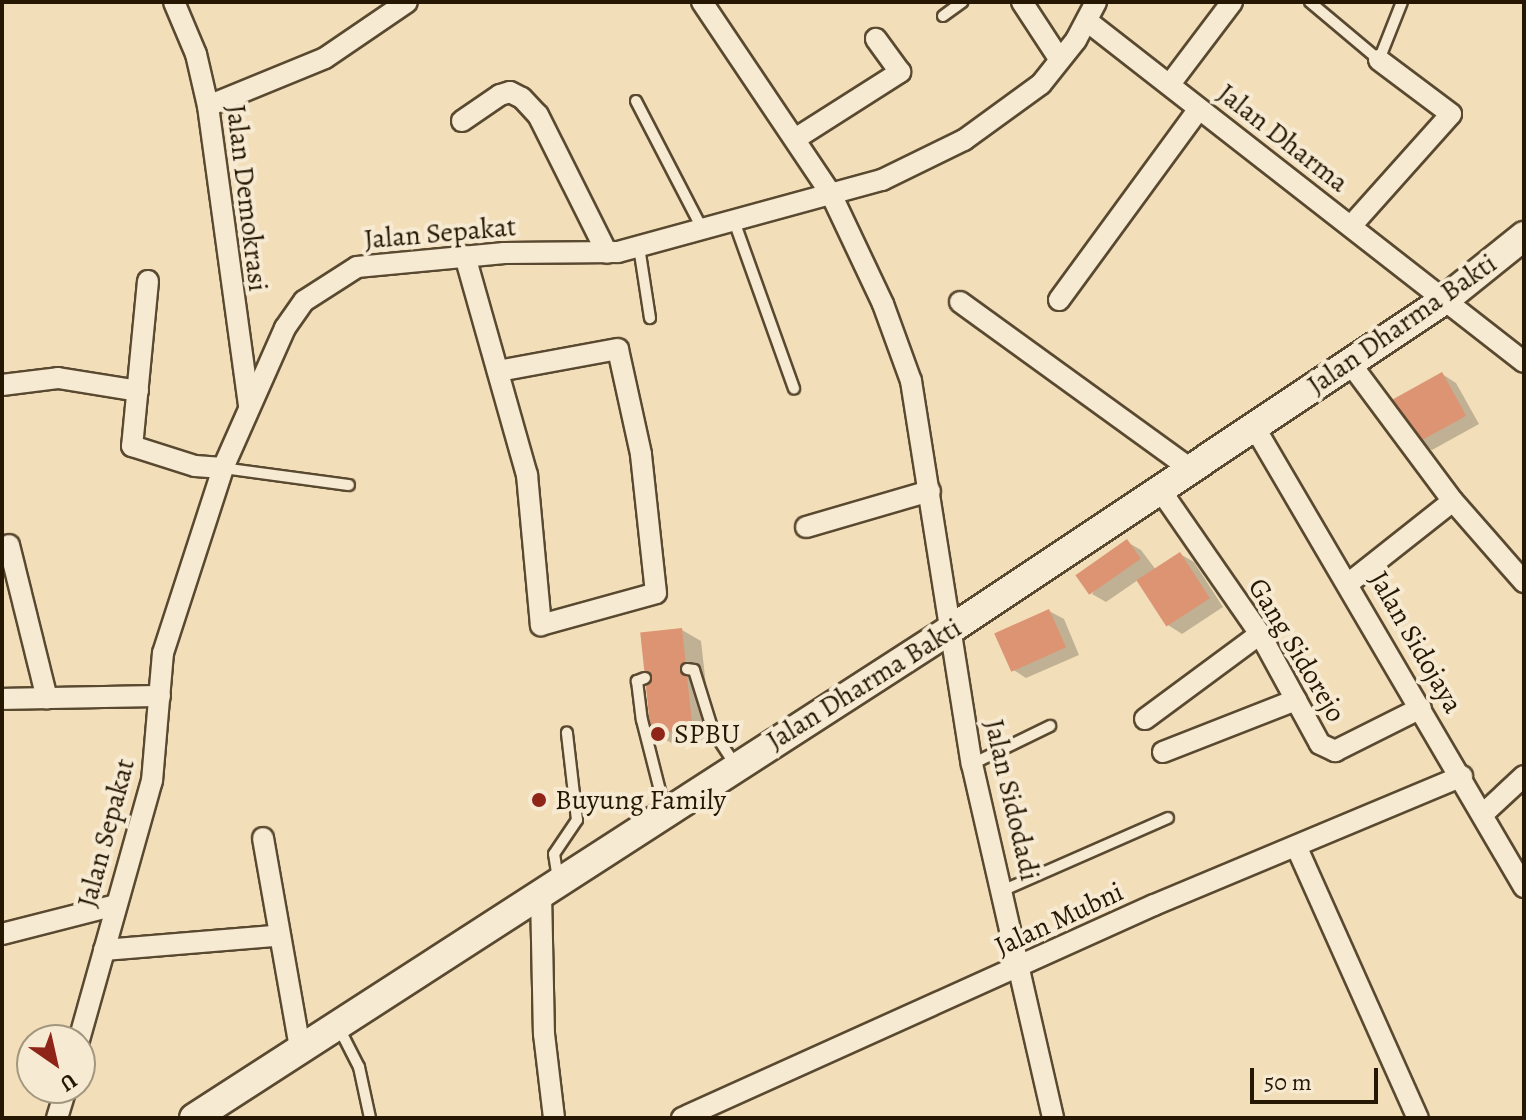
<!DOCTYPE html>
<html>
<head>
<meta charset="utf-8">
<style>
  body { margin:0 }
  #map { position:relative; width:1526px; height:1120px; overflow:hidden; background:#f2deb9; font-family:Alegreya,serif }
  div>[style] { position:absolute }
  .shadow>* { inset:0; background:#0003 }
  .building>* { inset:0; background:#dd9473; transform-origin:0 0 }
  .roads { filter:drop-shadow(2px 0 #594930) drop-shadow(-2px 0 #594930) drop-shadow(0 2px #594930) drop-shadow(0 -2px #594930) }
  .lane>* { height:10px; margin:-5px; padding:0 5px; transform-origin:5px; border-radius:5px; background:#f7ead2 }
  .street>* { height:20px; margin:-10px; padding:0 10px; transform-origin:10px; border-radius:10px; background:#f7ead2 }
  .secondary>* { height:28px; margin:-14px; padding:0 14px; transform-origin:14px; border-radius:14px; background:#f7ead2 }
  .dots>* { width:22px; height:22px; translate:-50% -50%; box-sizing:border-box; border:4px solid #f7ead2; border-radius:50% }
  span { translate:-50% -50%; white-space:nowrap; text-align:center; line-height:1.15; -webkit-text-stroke:8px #f7ead2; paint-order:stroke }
  .street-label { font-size:28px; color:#261703 }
  .poi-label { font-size:28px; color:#261703 }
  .left { translate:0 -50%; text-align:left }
  .frame { position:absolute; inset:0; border:4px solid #261703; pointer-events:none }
  .north { position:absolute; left:16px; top:1024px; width:80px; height:80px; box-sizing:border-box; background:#f7ead2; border:2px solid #a3967f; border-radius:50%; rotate:146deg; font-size:22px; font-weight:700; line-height:32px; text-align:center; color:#261703 }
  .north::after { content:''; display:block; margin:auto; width:28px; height:36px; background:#8f2418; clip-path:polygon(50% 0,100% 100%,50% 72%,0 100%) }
  .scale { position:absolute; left:1250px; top:1068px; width:128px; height:36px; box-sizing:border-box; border:4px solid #261703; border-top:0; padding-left:10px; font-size:24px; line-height:28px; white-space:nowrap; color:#261703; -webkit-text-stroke:6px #f7ead2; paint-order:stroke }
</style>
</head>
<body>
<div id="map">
  <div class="shadow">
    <i style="clip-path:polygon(1442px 374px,1456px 383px,1479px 424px,1432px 450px,1418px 442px)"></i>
    <i style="clip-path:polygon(1127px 542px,1141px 550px,1156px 570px,1180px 554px,1194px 562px,1223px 607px,1182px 634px,1168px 625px,1138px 580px,1106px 602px,1092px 594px)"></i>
    <i style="clip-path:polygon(1049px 611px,1064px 619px,1079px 655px,1026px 678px,1012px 669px)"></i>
    <i style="clip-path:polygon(682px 630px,701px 641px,712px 739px,673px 744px,654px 733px)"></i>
  </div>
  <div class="building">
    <i style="left:1442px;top:372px;width:50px;height:57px;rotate:61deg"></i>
    <i style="left:1127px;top:539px;width:24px;height:63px;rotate:55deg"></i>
    <i style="left:1180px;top:552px;width:55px;height:52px;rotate:57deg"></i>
    <i style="left:1049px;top:609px;width:42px;height:60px;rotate:66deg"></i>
    <i style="left:682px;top:628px;width:102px;height:42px;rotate:84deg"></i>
  </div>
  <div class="roads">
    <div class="lane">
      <i style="left:1310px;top:2px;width:90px;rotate:40deg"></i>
      <i style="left:1379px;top:60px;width:62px;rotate:-68.4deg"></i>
      <i style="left:943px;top:16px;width:24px;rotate:-36deg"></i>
      <i style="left:636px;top:101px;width:145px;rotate:62.6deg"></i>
      <i style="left:734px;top:221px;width:178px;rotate:70.3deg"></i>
      <i style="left:639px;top:247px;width:72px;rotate:81.2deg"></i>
      <i style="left:223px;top:468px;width:127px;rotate:7.7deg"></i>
      <i style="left:687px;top:669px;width:7px;rotate:8deg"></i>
      <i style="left:694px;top:670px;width:64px;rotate:72.7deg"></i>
      <i style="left:713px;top:731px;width:42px;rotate:56.7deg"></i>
      <i style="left:645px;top:678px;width:9px;rotate:159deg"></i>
      <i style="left:637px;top:681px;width:39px;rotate:83deg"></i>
      <i style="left:642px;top:720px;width:93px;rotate:75.7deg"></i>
      <i style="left:972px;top:764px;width:87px;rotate:-26deg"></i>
      <i style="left:558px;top:879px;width:25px;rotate:-99deg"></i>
      <i style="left:554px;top:854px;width:41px;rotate:-55.9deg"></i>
      <i style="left:577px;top:820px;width:88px;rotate:-96.6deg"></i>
      <i style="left:1004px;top:890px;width:179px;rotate:-23.7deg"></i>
      <i style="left:338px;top:1026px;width:46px;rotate:62.9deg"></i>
      <i style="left:359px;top:1067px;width:52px;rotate:77.8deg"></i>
    </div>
    <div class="street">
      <i style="left:174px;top:2px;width:56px;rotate:67.1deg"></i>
      <i style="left:196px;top:54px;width:53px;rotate:77deg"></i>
      <i style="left:208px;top:106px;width:302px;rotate:82.2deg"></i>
      <i style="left:702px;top:2px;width:231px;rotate:56.1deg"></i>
      <i style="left:831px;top:194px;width:122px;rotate:64.7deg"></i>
      <i style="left:883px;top:304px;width:82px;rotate:70deg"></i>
      <i style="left:911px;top:381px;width:388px;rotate:81deg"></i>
      <i style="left:972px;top:764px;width:363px;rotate:77.1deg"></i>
      <i style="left:1022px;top:2px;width:69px;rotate:56.8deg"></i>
      <i style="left:1087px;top:21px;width:554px;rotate:37.97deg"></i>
      <i style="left:1170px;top:84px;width:103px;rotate:-52.9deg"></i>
      <i style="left:208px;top:106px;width:126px;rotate:-22.3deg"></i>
      <i style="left:325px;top:58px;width:99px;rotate:-34.3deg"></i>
      <i style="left:462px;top:121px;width:46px;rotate:-34.4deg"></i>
      <i style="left:500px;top:95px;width:10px;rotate:-17deg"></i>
      <i style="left:510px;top:92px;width:13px;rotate:27deg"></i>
      <i style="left:522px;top:98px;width:23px;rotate:47deg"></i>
      <i style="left:538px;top:115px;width:154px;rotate:63.4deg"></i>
      <i style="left:795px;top:139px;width:125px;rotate:-32.5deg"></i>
      <i style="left:900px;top:72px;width:41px;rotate:-126deg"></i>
      <i style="left:1351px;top:226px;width:150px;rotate:-48.2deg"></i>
      <i style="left:1451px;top:114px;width:90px;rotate:-143.1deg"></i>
      <i style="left:465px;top:256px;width:228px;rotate:74.2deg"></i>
      <i style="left:527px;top:475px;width:151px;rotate:84.7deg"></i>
      <i style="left:541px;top:625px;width:119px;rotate:-15.5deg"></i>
      <i style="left:656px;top:593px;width:140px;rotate:-96.2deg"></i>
      <i style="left:641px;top:454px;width:107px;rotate:-102.4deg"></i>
      <i style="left:618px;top:349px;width:122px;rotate:169.6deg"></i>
      <i style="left:148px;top:281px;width:166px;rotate:95.5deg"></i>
      <i style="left:132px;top:446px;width:66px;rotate:17.6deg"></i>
      <i style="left:195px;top:466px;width:28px;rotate:4deg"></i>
      <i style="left:1059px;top:300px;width:237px;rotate:-53.8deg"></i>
      <i style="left:960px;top:302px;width:286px;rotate:35.9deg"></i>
      <i style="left:1350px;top:363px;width:172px;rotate:53.3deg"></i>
      <i style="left:2px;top:385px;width:56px;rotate:-7.1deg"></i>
      <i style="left:58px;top:378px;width:81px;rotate:9.2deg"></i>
      <i style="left:1255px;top:428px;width:532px;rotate:59.63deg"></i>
      <i style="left:1161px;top:491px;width:174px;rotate:55.3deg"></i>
      <i style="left:1260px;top:634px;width:125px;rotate:61.4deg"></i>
      <i style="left:1320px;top:744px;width:17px;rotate:25deg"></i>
      <i style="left:1335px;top:751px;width:96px;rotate:-26.6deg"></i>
      <i style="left:806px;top:527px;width:129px;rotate:-16.2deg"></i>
      <i style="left:9px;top:545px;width:158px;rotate:76.1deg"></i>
      <i style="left:1349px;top:583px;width:132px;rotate:-38.3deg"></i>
      <i style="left:1453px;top:501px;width:108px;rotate:48.8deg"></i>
      <i style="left:2px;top:699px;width:158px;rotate:-1.1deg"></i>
      <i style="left:1145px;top:719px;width:143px;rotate:-36.5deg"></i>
      <i style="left:1163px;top:752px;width:143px;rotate:-21.4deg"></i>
      <i style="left:1483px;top:814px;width:56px;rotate:-42.8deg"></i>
      <i style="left:263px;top:838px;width:213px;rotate:80deg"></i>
      <i style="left:1297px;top:848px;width:296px;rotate:65.9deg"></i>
      <i style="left:541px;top:893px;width:141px;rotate:88.8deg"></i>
      <i style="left:544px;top:1034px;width:85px;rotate:83.2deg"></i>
      <i style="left:2px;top:934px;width:118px;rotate:-14.3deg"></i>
      <i style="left:104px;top:950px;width:173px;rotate:-4.7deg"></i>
      <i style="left:79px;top:1040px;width:269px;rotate:-74.3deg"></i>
      <i style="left:152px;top:781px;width:128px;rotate:-85.1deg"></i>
      <i style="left:163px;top:653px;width:194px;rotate:-72deg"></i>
      <i style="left:223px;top:468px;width:153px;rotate:-66.1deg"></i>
      <i style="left:285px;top:328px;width:33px;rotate:-55deg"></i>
      <i style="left:304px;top:301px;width:63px;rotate:-32.7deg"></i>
      <i style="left:357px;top:267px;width:148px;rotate:-5.4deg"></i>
      <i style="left:504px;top:253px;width:114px;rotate:-0.5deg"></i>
      <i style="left:618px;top:252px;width:274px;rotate:-15.3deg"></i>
      <i style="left:882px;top:180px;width:91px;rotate:-26deg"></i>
      <i style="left:964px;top:140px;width:95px;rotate:-36deg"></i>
      <i style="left:1041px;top:84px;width:56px;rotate:-51.5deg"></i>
      <i style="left:1076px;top:40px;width:43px;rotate:-62.2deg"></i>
      <i style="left:57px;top:1118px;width:31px;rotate:-73deg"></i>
      <i style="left:682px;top:1118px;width:518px;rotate:-24.29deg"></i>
      <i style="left:1154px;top:905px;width:334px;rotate:-22.7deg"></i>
    </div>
    <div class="secondary">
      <i style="left:194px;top:1118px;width:903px;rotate:-32.85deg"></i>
      <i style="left:953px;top:628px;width:594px;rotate:-33.74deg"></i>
      <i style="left:1447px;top:298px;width:99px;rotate:-38.8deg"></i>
    </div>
  </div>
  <div class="dots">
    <i style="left:658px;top:734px;background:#8f2418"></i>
    <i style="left:539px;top:800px;background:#8f2418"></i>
  </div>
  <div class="street-label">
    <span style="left:1283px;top:138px;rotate:38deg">Jalan Dharma</span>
    <span style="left:247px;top:198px;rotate:83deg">Jalan Demokrasi</span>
    <span style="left:440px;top:233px;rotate:-5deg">Jalan Sepakat</span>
    <span style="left:1402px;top:324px;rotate:-35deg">Jalan Dharma Bakti</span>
    <span style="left:1416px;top:642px;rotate:60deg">Jalan Sidojaya</span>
    <span style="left:1297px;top:650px;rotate:59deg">Gang Sidorejo</span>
    <span style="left:864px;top:684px;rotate:-32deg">Jalan Dharma Bakti</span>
    <span style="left:1012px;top:800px;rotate:77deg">Jalan Sidodadi</span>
    <span style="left:106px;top:833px;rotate:-75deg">Jalan Sepakat</span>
    <span style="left:1059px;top:919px;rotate:-25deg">Jalan Mubni</span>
  </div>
  <div class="poi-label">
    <span class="left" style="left:674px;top:734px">SPBU</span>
    <span class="left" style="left:555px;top:800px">Buyung Family</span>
  </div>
  <div class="frame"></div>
  <div class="north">U</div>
  <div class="scale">50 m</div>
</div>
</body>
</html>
